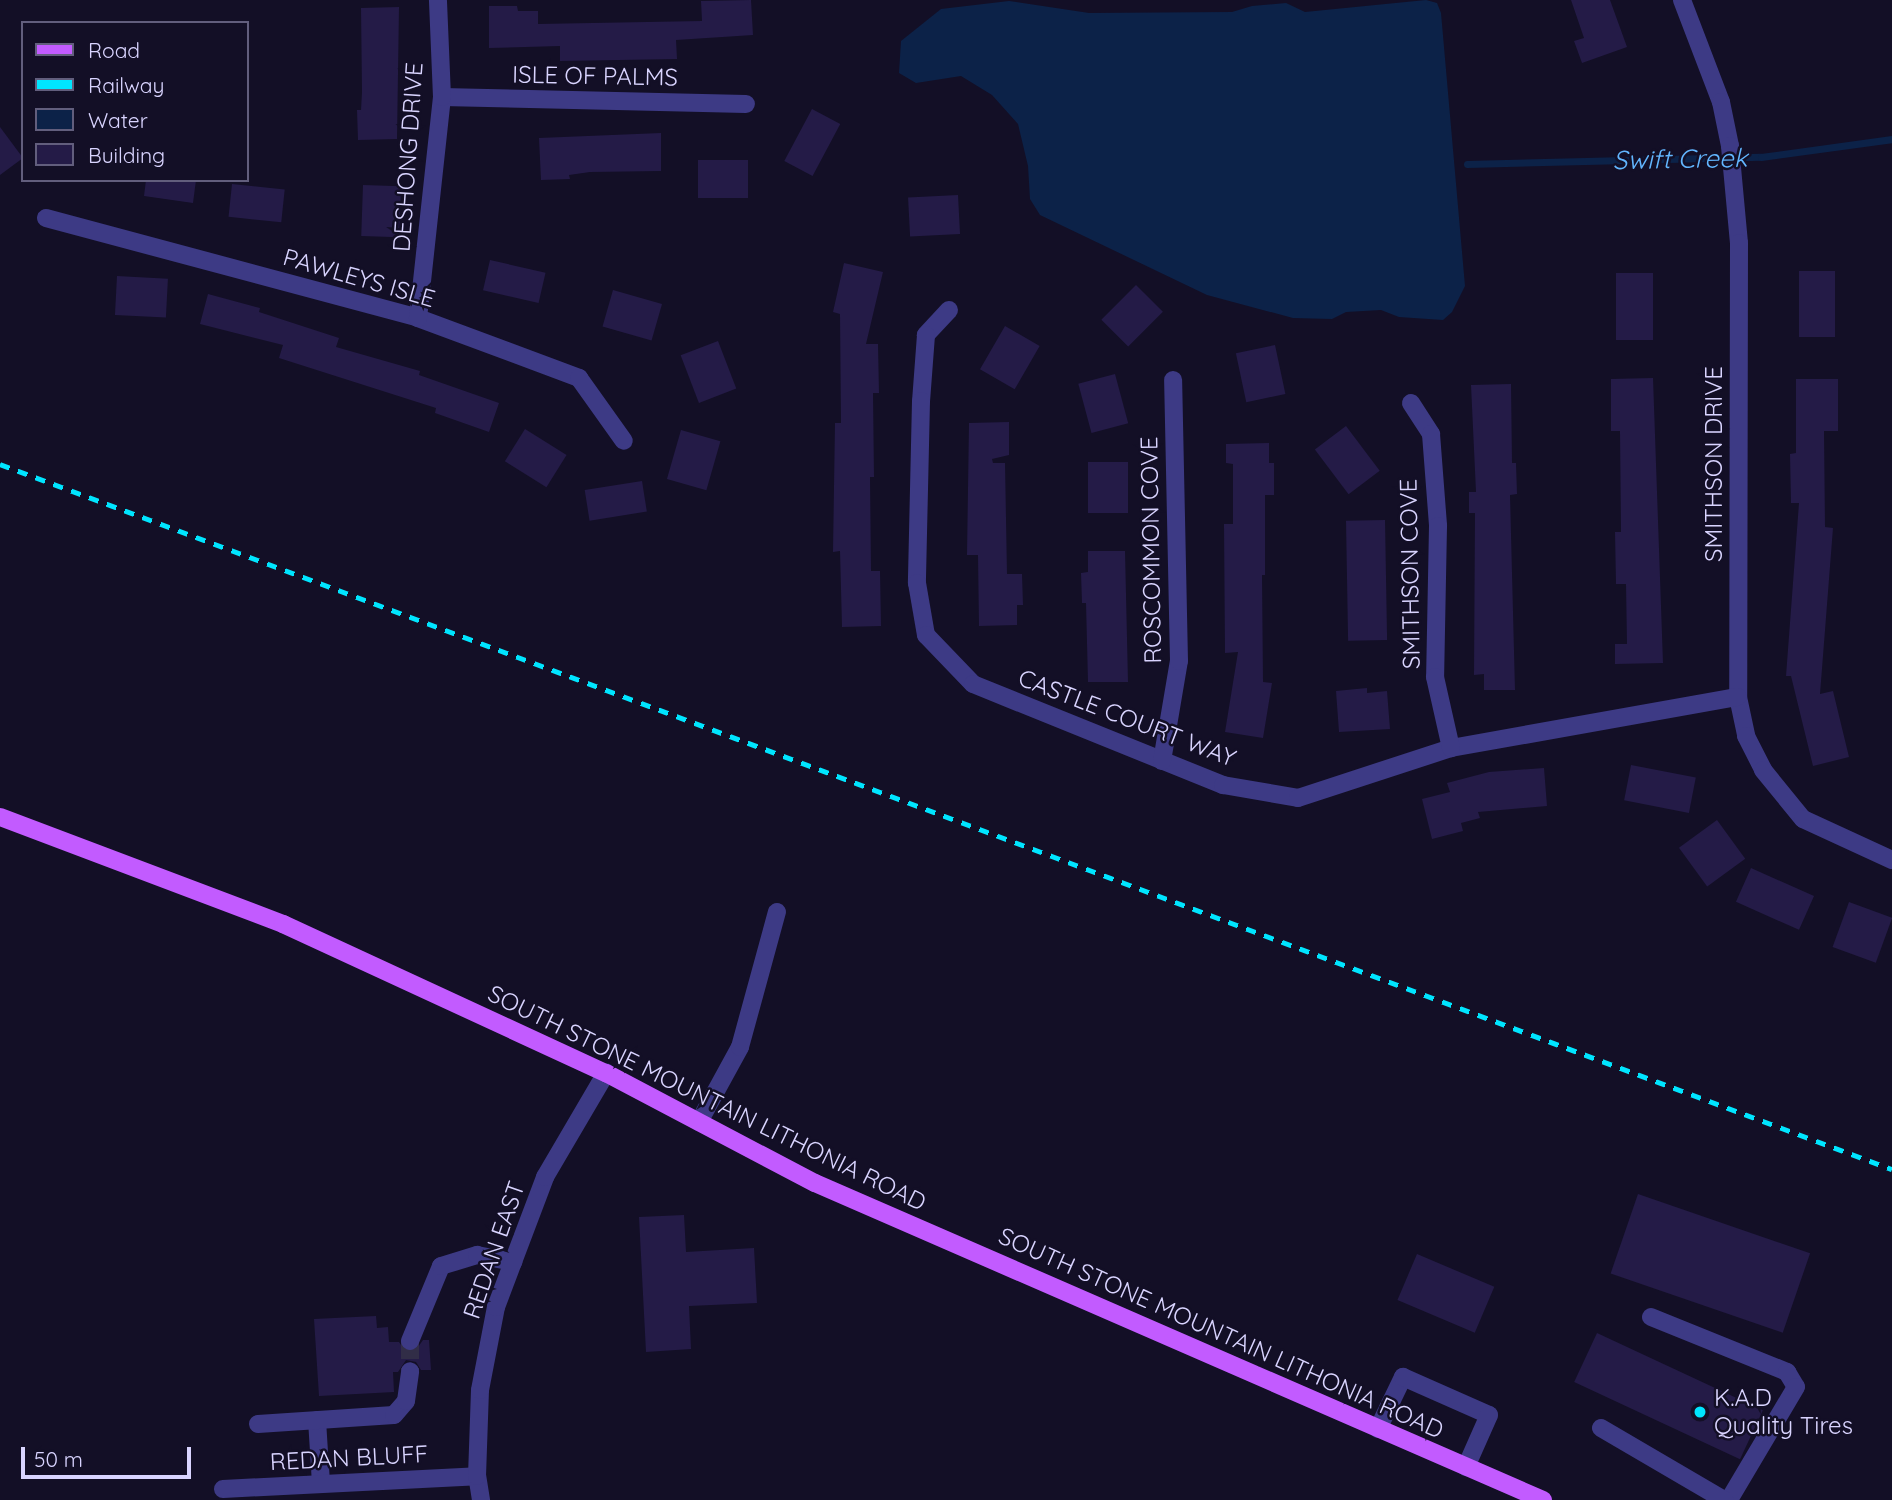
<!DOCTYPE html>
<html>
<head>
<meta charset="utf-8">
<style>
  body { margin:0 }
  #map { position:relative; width:1892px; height:1500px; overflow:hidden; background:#130f26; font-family:Quicksand,sans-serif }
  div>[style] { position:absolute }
  .water>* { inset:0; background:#0c2248 }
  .stream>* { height:7px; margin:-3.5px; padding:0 3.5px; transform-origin:3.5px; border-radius:3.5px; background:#0c2248 }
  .building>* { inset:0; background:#241b47; transform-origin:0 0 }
  .minor-tunnel>* { height:18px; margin-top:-9px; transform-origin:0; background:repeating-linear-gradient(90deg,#312d47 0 18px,transparent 0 27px) }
  .minor>* { height:18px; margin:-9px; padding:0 9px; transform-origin:9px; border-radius:9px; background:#3d3a85 }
  .major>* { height:18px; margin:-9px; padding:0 9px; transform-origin:9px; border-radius:9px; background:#c25bff }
  .rail>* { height:5px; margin-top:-2.5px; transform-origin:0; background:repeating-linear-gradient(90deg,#00e5ff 0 10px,transparent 0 19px) }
  .dots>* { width:19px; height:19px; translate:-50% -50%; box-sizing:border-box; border:4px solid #130f26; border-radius:50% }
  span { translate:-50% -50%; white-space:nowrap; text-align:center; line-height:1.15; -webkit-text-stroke:5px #130f26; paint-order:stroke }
  .street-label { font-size:24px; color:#d9d4ff }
  .poi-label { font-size:24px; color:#d9d4ff }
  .left { translate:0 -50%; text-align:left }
  .water-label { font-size:26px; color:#62b6ff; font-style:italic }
  .legend { position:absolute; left:21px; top:21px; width:228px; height:161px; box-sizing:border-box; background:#130f26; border:2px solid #625e7d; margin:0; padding:9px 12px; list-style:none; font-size:21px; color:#d9d4ff }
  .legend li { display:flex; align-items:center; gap:14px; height:35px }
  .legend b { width:35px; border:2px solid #625e7d }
  .scale { position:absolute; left:21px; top:1447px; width:170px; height:32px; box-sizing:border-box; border:4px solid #d9d4ff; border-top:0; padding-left:9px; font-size:21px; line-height:24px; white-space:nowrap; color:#d9d4ff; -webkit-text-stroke:5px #130f26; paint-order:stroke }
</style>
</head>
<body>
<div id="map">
  <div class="water">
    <i style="clip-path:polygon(1426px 0,1437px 3px,1441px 13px,1465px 286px,1452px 312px,1443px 320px,1399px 317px,1381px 310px,1346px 312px,1332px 319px,1293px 318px,1207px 295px,1040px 215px,1030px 199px,1028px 166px,1018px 124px,992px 95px,961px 76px,916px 83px,899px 73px,901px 41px,941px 9px,1009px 1px,1089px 13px,1232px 12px,1252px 6px,1286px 3px,1305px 12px)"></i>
  </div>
  <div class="stream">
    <i style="left:1467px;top:164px;width:294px;rotate:-1.4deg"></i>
    <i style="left:1761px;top:157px;width:132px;rotate:-7.8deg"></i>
  </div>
  <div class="building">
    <i style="clip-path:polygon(751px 0,753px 35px,676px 40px,677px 59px,560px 61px,560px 46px,489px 48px,489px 6px,517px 6px,518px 11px,538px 11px,538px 24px,702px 21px,701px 1px)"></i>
    <i style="clip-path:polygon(1571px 0,1610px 0,1627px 47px,1582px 63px,1574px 41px,1584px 38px)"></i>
    <i style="clip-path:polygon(399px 7px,397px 139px,358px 140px,357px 110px,361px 110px,362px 92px,361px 8px)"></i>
    <i style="left:812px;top:109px;width:32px;height:59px;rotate:28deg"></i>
    <i style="clip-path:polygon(0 127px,23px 158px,0 175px)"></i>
    <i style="clip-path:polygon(661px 133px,661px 171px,590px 172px,569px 175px,570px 179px,541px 180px,539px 138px)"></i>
    <i style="left:698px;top:160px;width:50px;height:38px"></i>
    <i style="clip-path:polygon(146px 180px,196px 180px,193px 203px,144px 196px)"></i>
    <i style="left:232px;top:184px;width:53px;height:33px;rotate:6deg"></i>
    <i style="left:363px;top:185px;width:38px;height:51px;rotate:2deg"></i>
    <i style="left:958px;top:195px;width:39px;height:50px;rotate:87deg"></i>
    <i style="left:490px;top:260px;width:57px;height:31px;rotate:13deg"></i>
    <i style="clip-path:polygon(844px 263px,883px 272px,866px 344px,878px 344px,879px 393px,873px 393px,874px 477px,870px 477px,871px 571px,880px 571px,881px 626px,842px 627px,840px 551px,833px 552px,835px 423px,841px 423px,840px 314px,833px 312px)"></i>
    <i style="left:1835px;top:271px;width:66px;height:36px;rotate:90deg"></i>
    <i style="left:1616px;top:273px;width:37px;height:67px"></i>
    <i style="left:117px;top:276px;width:51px;height:39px;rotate:3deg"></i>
    <i style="left:1136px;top:285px;width:38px;height:49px;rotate:45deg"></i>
    <i style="left:613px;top:290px;width:51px;height:38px;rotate:16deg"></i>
    <i style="clip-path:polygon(208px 294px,260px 308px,259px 312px,339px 338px,336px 347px,420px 371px,419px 375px,499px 403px,489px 432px,435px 413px,436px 408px,279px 358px,283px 345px,200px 324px)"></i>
    <i style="left:1005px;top:326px;width:40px;height:50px;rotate:30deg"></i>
    <i style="left:718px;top:341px;width:51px;height:40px;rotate:69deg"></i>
    <i style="left:1275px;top:345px;width:50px;height:40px;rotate:78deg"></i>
    <i style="left:1115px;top:374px;width:51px;height:38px;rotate:75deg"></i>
    <i style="clip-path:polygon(1653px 378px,1663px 663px,1615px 664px,1615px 644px,1627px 644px,1626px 584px,1616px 584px,1615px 532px,1621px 532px,1620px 431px,1611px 431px,1611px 379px)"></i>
    <i style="clip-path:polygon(1796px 379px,1838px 379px,1838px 431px,1824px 431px,1825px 527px,1833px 528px,1820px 694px,1833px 691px,1849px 757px,1813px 766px,1791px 676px,1786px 676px,1799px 503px,1791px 503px,1790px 454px,1796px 453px)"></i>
    <i style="clip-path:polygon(1511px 384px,1512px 463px,1516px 463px,1517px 494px,1510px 495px,1515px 690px,1484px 690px,1484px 674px,1474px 675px,1475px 513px,1469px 513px,1469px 492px,1476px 492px,1471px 385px)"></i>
    <i style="clip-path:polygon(1009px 422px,1009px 455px,992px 459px,993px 463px,1005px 463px,1007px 574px,1022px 574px,1023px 605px,1017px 605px,1017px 625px,979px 626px,978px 555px,967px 555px,969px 423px)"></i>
    <i style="left:1346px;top:426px;width:56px;height:39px;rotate:53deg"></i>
    <i style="left:525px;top:429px;width:49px;height:38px;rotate:32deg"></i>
    <i style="left:681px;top:430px;width:41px;height:51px;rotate:16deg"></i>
    <i style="clip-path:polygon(1269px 443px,1269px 463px,1274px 463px,1274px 495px,1265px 495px,1265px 575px,1262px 575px,1263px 682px,1272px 683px,1263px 738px,1225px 732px,1238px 652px,1225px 653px,1224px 524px,1233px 524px,1233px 464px,1226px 463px,1226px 444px)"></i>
    <i style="left:1088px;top:462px;width:40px;height:51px"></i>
    <i style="left:642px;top:481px;width:31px;height:58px;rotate:81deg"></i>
    <i style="left:1385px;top:520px;width:120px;height:39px;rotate:89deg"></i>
    <i style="clip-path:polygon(1088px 551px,1125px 551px,1128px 682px,1088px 682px,1086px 603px,1082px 603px,1081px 573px,1088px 572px)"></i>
    <i style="clip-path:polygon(1367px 688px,1367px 693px,1387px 691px,1390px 729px,1339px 732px,1336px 691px)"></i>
    <i style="left:1631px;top:765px;width:66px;height:36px;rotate:11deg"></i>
    <i style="clip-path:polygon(1544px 768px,1547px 806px,1478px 812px,1480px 818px,1461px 823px,1463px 831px,1432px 839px,1422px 799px,1450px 792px,1447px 783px,1489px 772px)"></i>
    <i style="left:1717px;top:820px;width:48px;height:47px;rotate:54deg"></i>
    <i style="left:1751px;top:868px;width:69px;height:37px;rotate:24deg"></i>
    <i style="left:1849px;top:902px;width:46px;height:48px;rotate:20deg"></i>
    <i style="left:1638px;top:1194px;width:182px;height:84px;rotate:19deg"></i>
    <i style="clip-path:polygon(684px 1215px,686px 1252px,754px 1248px,757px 1303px,689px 1306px,691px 1349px,646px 1352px,639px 1217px)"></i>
    <i style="left:1417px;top:1254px;width:84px;height:50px;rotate:23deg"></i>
    <i style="clip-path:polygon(376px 1316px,377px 1328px,388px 1327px,389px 1342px,399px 1342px,405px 1351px,416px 1350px,423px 1340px,429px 1340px,431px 1370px,421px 1370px,416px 1362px,406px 1360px,398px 1372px,393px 1372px,394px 1392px,319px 1396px,314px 1319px)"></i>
    <i style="left:1597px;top:1333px;width:183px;height:54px;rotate:25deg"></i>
  </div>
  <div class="minor-tunnel">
    <i style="left:410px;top:1341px;width:30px;rotate:90deg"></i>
  </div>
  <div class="minor">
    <i style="left:1682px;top:0;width:109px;rotate:69.1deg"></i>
    <i style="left:1721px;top:102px;width:45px;rotate:78.4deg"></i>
    <i style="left:1730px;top:146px;width:97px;rotate:84.7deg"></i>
    <i style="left:1739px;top:243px;width:454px;rotate:90.1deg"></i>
    <i style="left:1738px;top:697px;width:40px;rotate:78deg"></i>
    <i style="left:1746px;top:736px;width:38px;rotate:63deg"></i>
    <i style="left:1763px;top:770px;width:63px;rotate:50.8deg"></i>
    <i style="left:1803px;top:819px;width:98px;rotate:24.7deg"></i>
    <i style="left:442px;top:97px;width:304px;rotate:1.3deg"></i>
    <i style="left:46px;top:218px;width:385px;rotate:15deg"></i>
    <i style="left:418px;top:318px;width:172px;rotate:20.4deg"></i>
    <i style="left:579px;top:378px;width:77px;rotate:54.5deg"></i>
    <i style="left:949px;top:310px;width:34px;rotate:133deg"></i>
    <i style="left:926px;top:335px;width:66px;rotate:94.3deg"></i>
    <i style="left:921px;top:401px;width:182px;rotate:91.3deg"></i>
    <i style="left:917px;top:583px;width:53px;rotate:80.2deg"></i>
    <i style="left:926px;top:635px;width:68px;rotate:46.2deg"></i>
    <i style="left:973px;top:684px;width:270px;rotate:22deg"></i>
    <i style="left:1223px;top:785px;width:76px;rotate:9.8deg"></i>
    <i style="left:1298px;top:798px;width:161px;rotate:-18.1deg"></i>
    <i style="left:1451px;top:748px;width:291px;rotate:-10.1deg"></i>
    <i style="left:418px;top:318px;width:222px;rotate:-83.8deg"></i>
    <i style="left:442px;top:97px;width:97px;rotate:-92.4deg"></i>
    <i style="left:1411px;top:403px;width:37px;rotate:57deg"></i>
    <i style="left:1431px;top:434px;width:92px;rotate:85.6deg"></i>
    <i style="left:1438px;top:526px;width:151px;rotate:91.1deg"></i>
    <i style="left:1435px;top:677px;width:73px;rotate:77.3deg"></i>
    <i style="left:1162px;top:761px;width:101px;rotate:-80.4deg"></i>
    <i style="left:1179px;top:661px;width:281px;rotate:-91.2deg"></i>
    <i style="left:699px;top:1122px;width:85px;rotate:-61.3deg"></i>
    <i style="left:740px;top:1047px;width:140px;rotate:-74.7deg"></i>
    <i style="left:1651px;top:1317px;width:147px;rotate:22deg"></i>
    <i style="left:1787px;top:1372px;width:17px;rotate:59deg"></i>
    <i style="left:1796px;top:1387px;width:131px;rotate:120.7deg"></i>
    <i style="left:410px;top:1341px;width:81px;rotate:-67.5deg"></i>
    <i style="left:441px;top:1266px;width:38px;rotate:-17deg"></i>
    <i style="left:477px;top:1255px;width:37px;rotate:11deg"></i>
    <i style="left:317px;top:1420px;width:64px;rotate:86.4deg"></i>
    <i style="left:258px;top:1424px;width:136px;rotate:-3.8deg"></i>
    <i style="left:394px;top:1415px;width:18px;rotate:-49deg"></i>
    <i style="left:406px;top:1401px;width:30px;rotate:-82deg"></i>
    <i style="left:1601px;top:1428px;width:143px;rotate:30.3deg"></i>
    <i style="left:1378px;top:1429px;width:58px;rotate:-64.3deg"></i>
    <i style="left:1403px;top:1377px;width:94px;rotate:23.8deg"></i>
    <i style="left:1489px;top:1415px;width:57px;rotate:113.9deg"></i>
    <i style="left:223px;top:1489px;width:254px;rotate:-2.9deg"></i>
    <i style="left:481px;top:1500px;width:24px;rotate:-99deg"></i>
    <i style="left:477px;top:1476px;width:86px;rotate:-88deg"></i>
    <i style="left:480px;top:1390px;width:85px;rotate:-79.1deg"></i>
    <i style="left:496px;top:1307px;width:139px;rotate:-69.3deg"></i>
    <i style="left:545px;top:1177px;width:121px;rotate:-59.6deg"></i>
  </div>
  <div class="major">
    <i style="left:0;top:817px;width:303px;rotate:20.7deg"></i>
    <i style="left:283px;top:924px;width:356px;rotate:24.8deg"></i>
    <i style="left:606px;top:1073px;width:236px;rotate:27.8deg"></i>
    <i style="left:815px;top:1183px;width:794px;rotate:23.53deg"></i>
  </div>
  <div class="rail">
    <i style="left:0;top:464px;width:2019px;rotate:20.44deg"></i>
  </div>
  <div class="dots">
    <i style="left:1700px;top:1412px;background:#00e5ff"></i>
  </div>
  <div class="street-label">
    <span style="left:595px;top:76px;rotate:1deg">ISLE OF PALMS</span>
    <span style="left:408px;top:157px;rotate:-86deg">DESHONG DRIVE</span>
    <span style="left:359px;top:278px;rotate:16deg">PAWLEYS ISLE</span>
    <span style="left:1714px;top:464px;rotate:-90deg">SMITHSON DRIVE</span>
    <span style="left:1151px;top:550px;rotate:-91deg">ROSCOMMON COVE</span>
    <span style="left:1410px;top:574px;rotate:-91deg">SMITHSON COVE</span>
    <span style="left:1127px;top:718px;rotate:21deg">CASTLE COURT WAY</span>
    <span style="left:707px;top:1098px;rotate:26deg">SOUTH STONE MOUNTAIN LITHONIA ROAD</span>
    <span style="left:494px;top:1250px;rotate:-71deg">REDAN EAST</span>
    <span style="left:1221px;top:1333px;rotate:24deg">SOUTH STONE MOUNTAIN LITHONIA ROAD</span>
    <span style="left:349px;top:1458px;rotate:-3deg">REDAN BLUFF</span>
  </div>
  <div class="poi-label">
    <span class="left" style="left:1714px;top:1412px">K.A.D<br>Quality Tires</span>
  </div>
  <div class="water-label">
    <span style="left:1680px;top:159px;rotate:-1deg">Swift Creek</span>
  </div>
  <ul class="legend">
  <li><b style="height:9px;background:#c25bff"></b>Road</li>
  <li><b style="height:9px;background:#00e5ff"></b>Railway</li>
  <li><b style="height:19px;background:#0c2248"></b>Water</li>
  <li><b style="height:19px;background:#241b47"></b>Building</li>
  </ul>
  <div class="scale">50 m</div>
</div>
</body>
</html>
